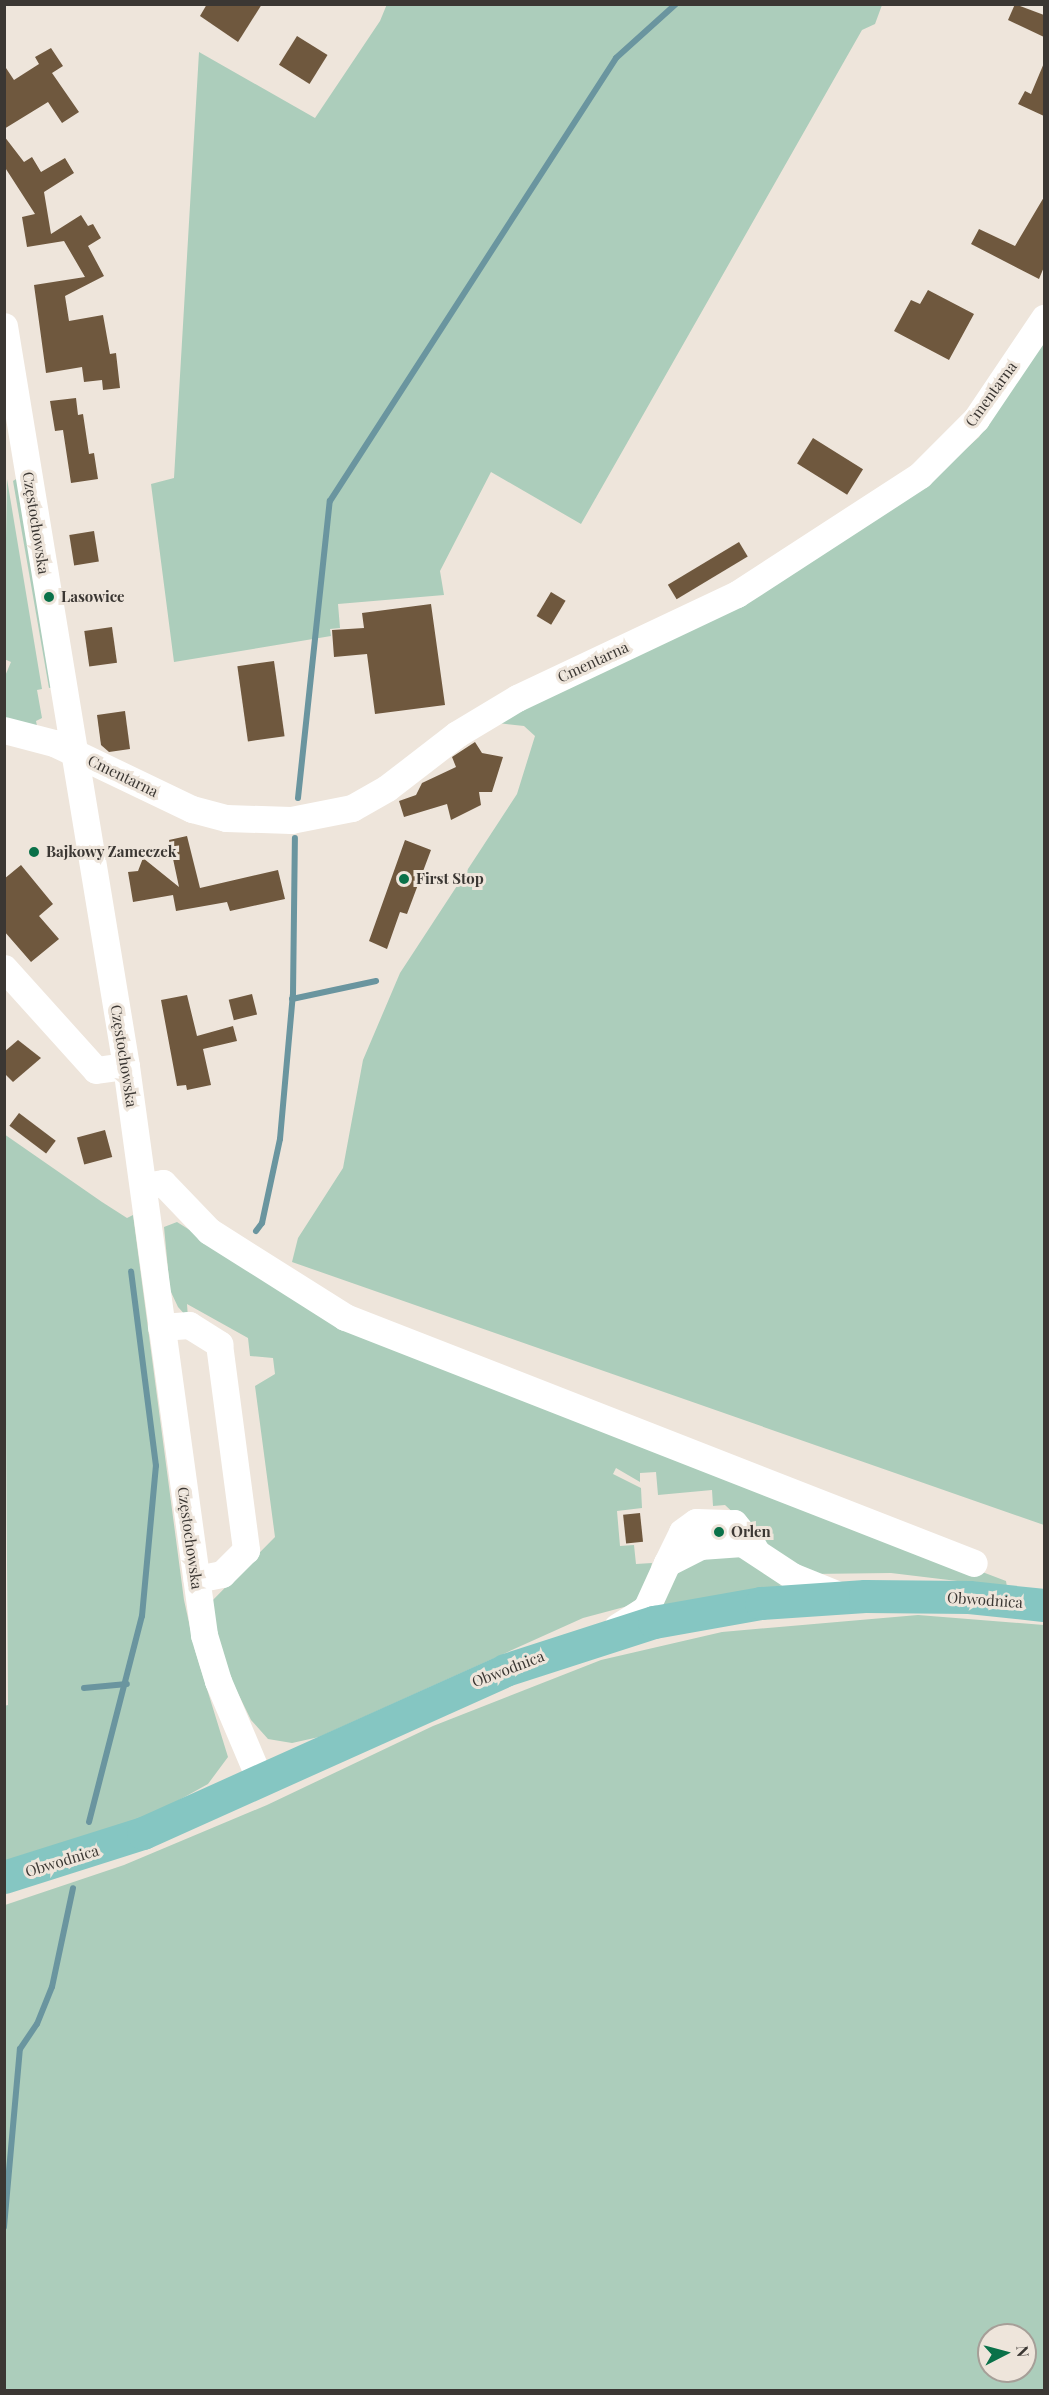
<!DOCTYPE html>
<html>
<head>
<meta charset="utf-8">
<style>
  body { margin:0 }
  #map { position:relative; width:1049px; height:2395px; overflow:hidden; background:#eee5db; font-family:"Playfair Display",serif }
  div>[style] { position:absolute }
  .green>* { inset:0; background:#accdbb }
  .stream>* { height:6px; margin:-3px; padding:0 3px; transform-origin:3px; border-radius:3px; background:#6a959f }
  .building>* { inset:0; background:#6f583e; transform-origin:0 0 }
  .minor>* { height:27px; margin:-13.5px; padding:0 13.5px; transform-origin:13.5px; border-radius:13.5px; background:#fff }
  .major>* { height:33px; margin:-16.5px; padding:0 16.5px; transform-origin:16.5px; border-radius:16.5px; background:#85c6c2 }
  .dots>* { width:16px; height:16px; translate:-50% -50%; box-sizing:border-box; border:3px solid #eee5db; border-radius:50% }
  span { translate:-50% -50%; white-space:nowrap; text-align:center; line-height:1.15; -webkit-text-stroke:6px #eee5db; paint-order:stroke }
  .street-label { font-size:15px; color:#3b3733 }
  .poi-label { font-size:15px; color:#3b3733; font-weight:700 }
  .left { translate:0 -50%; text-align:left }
  .frame { position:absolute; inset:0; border:6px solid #3b3733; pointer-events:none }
  .north { position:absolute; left:977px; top:2323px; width:60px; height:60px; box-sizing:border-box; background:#eee5db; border:2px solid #a69f98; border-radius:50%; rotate:84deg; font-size:16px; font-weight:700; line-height:24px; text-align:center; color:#3b3733 }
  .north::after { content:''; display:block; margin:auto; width:21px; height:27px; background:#0a7149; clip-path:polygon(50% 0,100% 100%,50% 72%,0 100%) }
</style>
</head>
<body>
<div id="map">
  <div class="green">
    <i style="clip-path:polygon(387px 4px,882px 5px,875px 24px,862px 30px,581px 524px,491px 472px,440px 571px,444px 595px,338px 604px,340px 628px,330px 629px,331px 636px,174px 662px,151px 484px,174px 478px,199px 52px,315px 118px,380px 21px)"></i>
    <i style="clip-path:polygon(1044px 340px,1044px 1525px,292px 1262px,298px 1238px,343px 1168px,363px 1060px,400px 973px,517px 794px,535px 736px,524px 726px,498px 723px,932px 479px,979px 437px)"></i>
    <i style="clip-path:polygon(21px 476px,54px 687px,49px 688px,13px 481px)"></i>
    <i style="clip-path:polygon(7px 479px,42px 689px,37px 690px,42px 718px,36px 721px,37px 726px,5px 720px,5px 676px,11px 662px,4px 659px)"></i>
    <i style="clip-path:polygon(4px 1134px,102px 1202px,127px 1218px,133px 1215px,184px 1600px,195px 1650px,228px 1757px,208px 1784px,143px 1820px,5px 1864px,4px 1706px,8px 1705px)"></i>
    <i style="clip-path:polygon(177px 1222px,354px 1333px,1006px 1581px,1007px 1587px,891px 1573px,811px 1574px,788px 1564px,725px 1505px,713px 1506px,712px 1490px,658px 1495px,656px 1472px,640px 1473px,640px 1482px,616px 1468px,613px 1474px,641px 1488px,642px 1508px,617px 1511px,620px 1546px,634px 1545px,636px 1564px,652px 1563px,646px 1592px,628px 1606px,583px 1618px,319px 1737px,292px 1743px,268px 1739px,251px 1720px,230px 1677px,209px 1604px,275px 1537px,255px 1386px,275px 1374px,273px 1358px,250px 1356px,248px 1338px,187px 1304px,188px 1318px,178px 1307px,170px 1290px,164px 1227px)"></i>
    <i style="clip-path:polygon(735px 1554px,789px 1584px,663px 1608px,661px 1602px,675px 1573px,691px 1558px)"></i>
    <i style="clip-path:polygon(evenodd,918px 1615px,1044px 1625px,1044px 2390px,5px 2390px,5px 1905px,124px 1865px,267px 1805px,433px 1726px,601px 1660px,722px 1632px,918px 1615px,989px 2335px,1025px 2335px,1025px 2371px,989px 2371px,989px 2335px)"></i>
  </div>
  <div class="stream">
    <i style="left:298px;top:798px;width:299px;rotate:-83.9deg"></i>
    <i style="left:330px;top:501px;width:527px;rotate:-57.15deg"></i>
    <i style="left:616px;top:58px;width:81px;rotate:-42deg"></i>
    <i style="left:292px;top:999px;width:86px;rotate:-12.1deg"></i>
    <i style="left:256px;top:1231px;width:10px;rotate:-53deg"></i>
    <i style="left:262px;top:1223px;width:86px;rotate:-77.9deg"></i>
    <i style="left:280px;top:1139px;width:146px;rotate:-84.9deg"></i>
    <i style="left:293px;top:994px;width:156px;rotate:-89.3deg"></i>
    <i style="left:84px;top:1688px;width:43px;rotate:-5.3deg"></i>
    <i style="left:89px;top:1822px;width:213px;rotate:-75.6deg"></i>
    <i style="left:142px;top:1616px;width:151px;rotate:-84.7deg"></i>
    <i style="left:156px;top:1466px;width:196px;rotate:-97.3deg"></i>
    <i style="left:4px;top:2227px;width:179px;rotate:-84.9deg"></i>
    <i style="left:20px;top:2049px;width:30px;rotate:-56deg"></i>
    <i style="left:37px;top:2024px;width:40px;rotate:-68deg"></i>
    <i style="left:52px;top:1987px;width:101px;rotate:-78deg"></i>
  </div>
  <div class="building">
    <i style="clip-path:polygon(207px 4px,262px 4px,238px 42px,200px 16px)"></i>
    <i style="clip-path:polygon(1015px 4px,1044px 15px,1044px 37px,1008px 20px)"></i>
    <i style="left:297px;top:36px;width:36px;height:34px;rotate:32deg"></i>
    <i style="clip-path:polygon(51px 48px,63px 66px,52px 73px,79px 112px,62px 123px,48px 102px,4px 129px,4px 65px,14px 80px,39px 64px,35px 57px)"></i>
    <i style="clip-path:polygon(1044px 63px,1044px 116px,1018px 104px,1025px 91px,1031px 94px)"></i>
    <i style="clip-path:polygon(4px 136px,24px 162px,32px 157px,41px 172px,65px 158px,74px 173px,44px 192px,51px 234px,81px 215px,88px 226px,93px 224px,101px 238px,88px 246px,104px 276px,65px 296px,69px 321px,103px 315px,110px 354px,116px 353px,120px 388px,103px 390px,102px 380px,84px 382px,82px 367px,46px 373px,34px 285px,85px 277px,64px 241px,27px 247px,22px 217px,35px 214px,4px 166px)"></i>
    <i style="clip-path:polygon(1044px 197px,1044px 267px,1039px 279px,971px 244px,979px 229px,1015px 246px)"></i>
    <i style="clip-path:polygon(928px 290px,974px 314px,949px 360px,894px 331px,911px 300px,920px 304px)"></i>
    <i style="clip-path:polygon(76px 398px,78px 415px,83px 414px,89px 454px,94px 453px,98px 479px,71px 483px,63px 430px,55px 431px,50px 401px)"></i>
    <i style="left:813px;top:438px;width:59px;height:30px;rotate:32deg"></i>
    <i style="left:94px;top:531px;width:31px;height:25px;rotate:81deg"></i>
    <i style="left:739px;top:542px;width:17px;height:83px;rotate:59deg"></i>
    <i style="left:551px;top:592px;width:17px;height:28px;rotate:31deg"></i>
    <i style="clip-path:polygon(431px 604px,445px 705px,375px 714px,367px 654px,334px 657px,332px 630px,364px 628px,362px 613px)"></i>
    <i style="left:112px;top:627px;width:36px;height:28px;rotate:82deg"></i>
    <i style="left:274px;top:661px;width:76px;height:37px;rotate:82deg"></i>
    <i style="clip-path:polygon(125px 711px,130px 749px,109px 752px,101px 745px,97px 715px)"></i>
    <i style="clip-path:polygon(475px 742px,482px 753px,503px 757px,492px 792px,479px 792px,481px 805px,451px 820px,447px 804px,404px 817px,399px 801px,416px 795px,422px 783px,456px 767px,452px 757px)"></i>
    <i style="clip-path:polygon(187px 836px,200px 888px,278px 870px,285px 899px,230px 911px,227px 902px,176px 911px,173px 895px,133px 902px,128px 872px,138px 871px,143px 858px,179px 887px,169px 840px)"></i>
    <i style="clip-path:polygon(405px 840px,431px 850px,407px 914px,400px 912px,387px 949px,369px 941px)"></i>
    <i style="clip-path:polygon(21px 865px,53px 904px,39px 916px,59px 939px,31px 962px,4px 931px,4px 879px)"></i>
    <i style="left:252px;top:994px;width:21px;height:24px;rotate:76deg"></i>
    <i style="clip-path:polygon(187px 995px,197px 1036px,233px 1026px,237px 1041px,203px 1049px,211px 1085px,187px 1090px,186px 1085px,177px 1086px,161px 1000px)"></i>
    <i style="clip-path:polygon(18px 1040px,41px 1058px,13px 1082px,4px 1073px,4px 1052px)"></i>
    <i style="left:19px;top:1113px;width:46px;height:16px;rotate:37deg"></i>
    <i style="left:105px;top:1130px;width:28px;height:29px;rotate:75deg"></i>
    <i style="left:640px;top:1513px;width:29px;height:17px;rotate:84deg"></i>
  </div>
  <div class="minor">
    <i style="left:4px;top:326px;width:750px;rotate:80.64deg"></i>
    <i style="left:126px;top:1066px;width:574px;rotate:82.19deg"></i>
    <i style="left:204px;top:1635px;width:48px;rotate:73.1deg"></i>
    <i style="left:218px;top:1681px;width:108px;rotate:67deg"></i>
    <i style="left:4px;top:730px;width:52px;rotate:14.6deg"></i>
    <i style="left:54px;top:743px;width:153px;rotate:25.6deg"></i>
    <i style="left:192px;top:809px;width:35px;rotate:15deg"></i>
    <i style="left:226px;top:818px;width:65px;rotate:1.8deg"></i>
    <i style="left:291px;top:820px;width:62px;rotate:-11.1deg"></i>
    <i style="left:352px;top:808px;width:40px;rotate:-29.7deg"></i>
    <i style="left:387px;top:788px;width:88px;rotate:-37.6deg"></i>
    <i style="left:457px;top:734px;width:70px;rotate:-31deg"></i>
    <i style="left:517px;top:698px;width:243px;rotate:-25.3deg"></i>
    <i style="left:737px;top:594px;width:218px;rotate:-33deg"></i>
    <i style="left:920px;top:475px;width:79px;rotate:-45deg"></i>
    <i style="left:976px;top:419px;width:122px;rotate:-56deg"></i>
    <i style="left:4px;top:968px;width:137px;rotate:48deg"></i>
    <i style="left:96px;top:1070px;width:30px;rotate:-8deg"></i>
    <i style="left:144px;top:1186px;width:19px;rotate:-9deg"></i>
    <i style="left:163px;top:1183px;width:66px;rotate:46.2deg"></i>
    <i style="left:209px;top:1231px;width:161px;rotate:32.3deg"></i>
    <i style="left:345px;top:1317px;width:675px;rotate:21.36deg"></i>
    <i style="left:161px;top:1327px;width:28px;rotate:-4deg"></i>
    <i style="left:189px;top:1325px;width:36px;rotate:32deg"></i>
    <i style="left:219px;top:1344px;width:208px;rotate:82.5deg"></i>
    <i style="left:246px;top:1550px;width:34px;rotate:135deg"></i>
    <i style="left:222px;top:1574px;width:26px;rotate:169deg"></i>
    <i style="left:667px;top:1563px;width:34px;rotate:-64deg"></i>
    <i style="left:682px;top:1532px;width:17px;rotate:-36deg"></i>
    <i style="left:696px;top:1522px;width:38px;rotate:2deg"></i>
    <i style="left:734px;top:1523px;width:32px;rotate:51deg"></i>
    <i style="left:617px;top:1627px;width:34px;rotate:-32deg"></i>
    <i style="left:646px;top:1609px;width:51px;rotate:-65.5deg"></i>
    <i style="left:667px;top:1563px;width:37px;rotate:-27deg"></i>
    <i style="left:700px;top:1546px;width:42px;rotate:-4.1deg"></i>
    <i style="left:742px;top:1543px;width:60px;rotate:33.4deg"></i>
    <i style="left:792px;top:1576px;width:56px;rotate:22deg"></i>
  </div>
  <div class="major">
    <i style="left:4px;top:1877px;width:146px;rotate:-17.6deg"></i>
    <i style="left:143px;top:1833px;width:397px;rotate:-24.2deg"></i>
    <i style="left:505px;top:1670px;width:157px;rotate:-17.9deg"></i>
    <i style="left:654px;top:1622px;width:109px;rotate:-10.1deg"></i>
    <i style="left:761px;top:1603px;width:104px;rotate:-3.9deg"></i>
    <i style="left:865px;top:1596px;width:104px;rotate:0.6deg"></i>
    <i style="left:969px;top:1597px;width:75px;rotate:6.1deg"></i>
  </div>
  <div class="dots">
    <i style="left:49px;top:597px;background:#0a7149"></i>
    <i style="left:34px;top:852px;background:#0a7149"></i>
    <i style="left:404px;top:879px;background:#0a7149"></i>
    <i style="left:719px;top:1532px;background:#0a7149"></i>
  </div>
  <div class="street-label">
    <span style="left:991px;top:394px;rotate:-54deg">Cmentarna</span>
    <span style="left:36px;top:523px;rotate:81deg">Częstochowska</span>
    <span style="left:593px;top:662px;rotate:-25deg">Cmentarna</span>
    <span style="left:123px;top:776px;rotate:26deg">Cmentarna</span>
    <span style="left:124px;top:1056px;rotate:81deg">Częstochowska</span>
    <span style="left:190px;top:1538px;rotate:82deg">Częstochowska</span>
    <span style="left:985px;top:1600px;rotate:4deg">Obwodnica</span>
    <span style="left:508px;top:1669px;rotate:-21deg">Obwodnica</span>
    <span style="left:62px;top:1861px;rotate:-17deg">Obwodnica</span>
  </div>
  <div class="poi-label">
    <span class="left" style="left:61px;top:597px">Lasowice</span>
    <span class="left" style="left:46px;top:852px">Bajkowy Zameczek</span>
    <span class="left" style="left:416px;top:879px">First Stop</span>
    <span class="left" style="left:731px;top:1532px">Orlen</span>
  </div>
  <div class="frame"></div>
  <div class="north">N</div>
</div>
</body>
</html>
